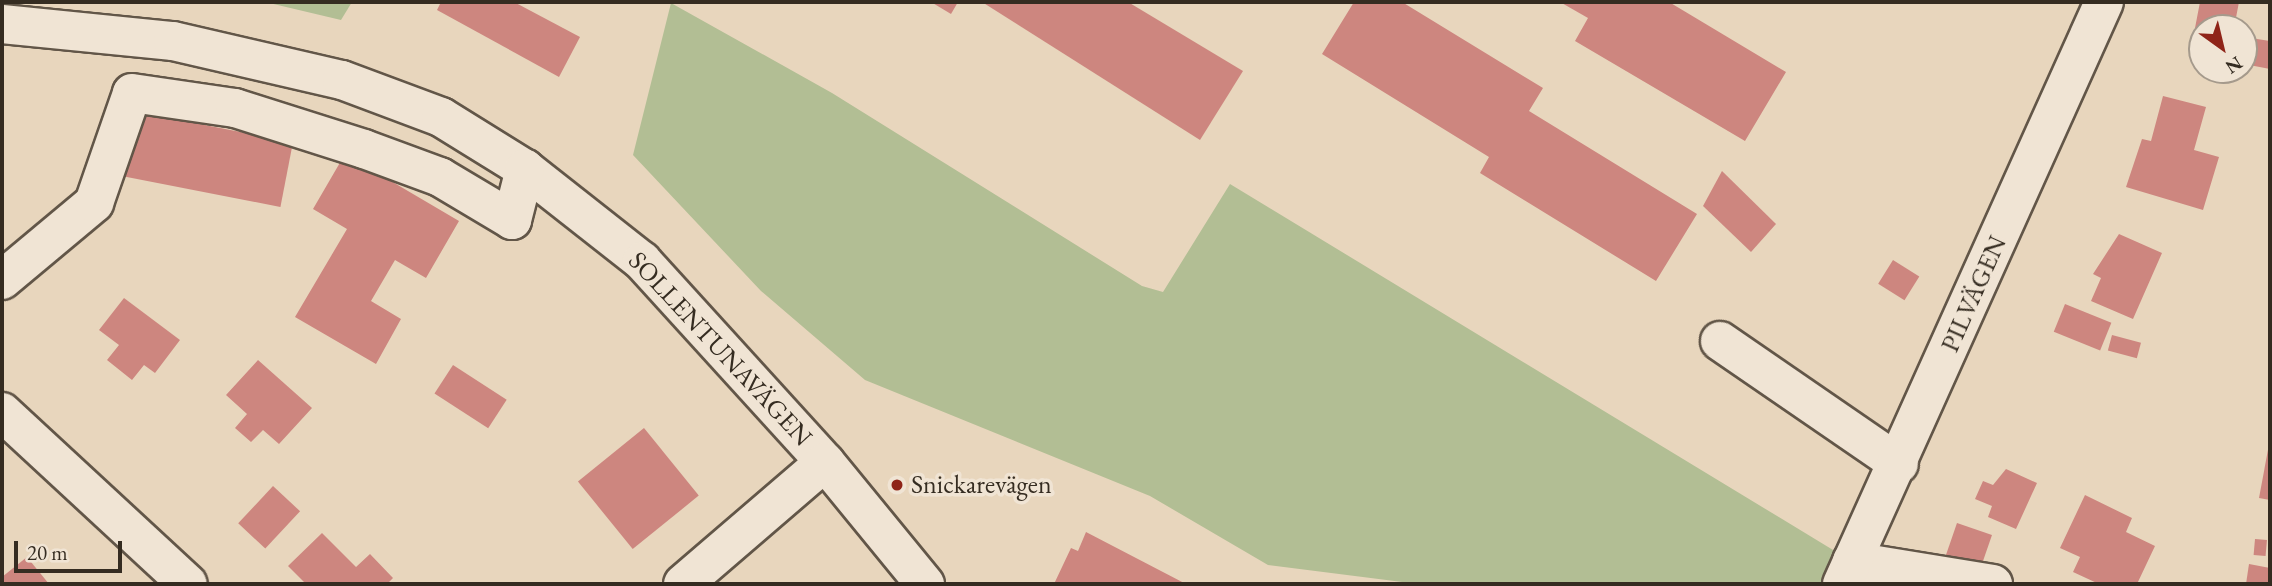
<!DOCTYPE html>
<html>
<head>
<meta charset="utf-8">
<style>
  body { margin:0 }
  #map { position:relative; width:2272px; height:586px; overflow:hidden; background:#e8d6bd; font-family:"EB Garamond",serif }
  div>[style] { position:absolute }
  .green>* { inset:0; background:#b2be94 }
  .building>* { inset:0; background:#cd867f; transform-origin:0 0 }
  .roads { filter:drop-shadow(2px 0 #625648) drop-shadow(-2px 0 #625648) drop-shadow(0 2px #625648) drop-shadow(0 -2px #625648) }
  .minor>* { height:38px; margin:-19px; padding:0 19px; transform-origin:19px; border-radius:19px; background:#f0e4d4 }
  .dots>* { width:19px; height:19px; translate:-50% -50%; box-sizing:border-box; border:4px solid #f0e4d4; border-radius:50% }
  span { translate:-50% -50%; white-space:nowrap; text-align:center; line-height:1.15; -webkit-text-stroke:7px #f0e4d4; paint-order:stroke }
  .street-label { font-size:26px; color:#352c21 }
  .poi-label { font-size:26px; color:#352c21 }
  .left { translate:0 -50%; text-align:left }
  .frame { position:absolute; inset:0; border:4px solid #352c21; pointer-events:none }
  .north { position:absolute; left:2188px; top:14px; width:70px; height:70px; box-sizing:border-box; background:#f0e4d4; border:2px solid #a59a8c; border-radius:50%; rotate:146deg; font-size:19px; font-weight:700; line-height:28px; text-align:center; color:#352c21 }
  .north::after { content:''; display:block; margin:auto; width:24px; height:32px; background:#8f2418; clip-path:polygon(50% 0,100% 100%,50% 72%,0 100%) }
  .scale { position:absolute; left:14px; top:541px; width:108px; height:32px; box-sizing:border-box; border:4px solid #352c21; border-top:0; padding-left:9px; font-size:21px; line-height:24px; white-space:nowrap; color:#352c21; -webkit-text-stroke:5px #f0e4d4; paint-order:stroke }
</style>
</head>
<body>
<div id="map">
  <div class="green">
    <i style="clip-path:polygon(265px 2px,352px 2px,341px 20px)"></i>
    <i style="clip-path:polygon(671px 3px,832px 93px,1142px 286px,1163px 292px,1230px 184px,1838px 553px,1826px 584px,1418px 584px,1268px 565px,1150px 496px,865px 380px,761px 291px,633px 155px)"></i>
  </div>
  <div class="building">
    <i style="clip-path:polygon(441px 2px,514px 2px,580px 37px,559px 77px,437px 10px)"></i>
    <i style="clip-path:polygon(931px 2px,958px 2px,951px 14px)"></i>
    <i style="clip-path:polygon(982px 2px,1128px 2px,1243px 71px,1200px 140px)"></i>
    <i style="clip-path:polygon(1354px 2px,1402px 2px,1543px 88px,1529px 111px,1697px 214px,1656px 281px,1480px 173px,1489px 157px,1322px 54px)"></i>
    <i style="clip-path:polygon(1560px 2px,1669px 2px,1786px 72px,1745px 141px,1575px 41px,1588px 18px)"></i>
    <i style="clip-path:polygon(2200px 2px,2239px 2px,2234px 28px,2202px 28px,2202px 57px,2190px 54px)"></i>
    <i style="clip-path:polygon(2244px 37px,2270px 41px,2270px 69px,2244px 64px)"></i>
    <i style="clip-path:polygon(2163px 96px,2206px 107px,2194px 150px,2219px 157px,2203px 210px,2126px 187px,2142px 139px,2151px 141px)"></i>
    <i style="left:133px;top:111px;width:163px;height:66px;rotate:11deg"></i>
    <i style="clip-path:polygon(345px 154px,459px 221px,426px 278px,395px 260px,371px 301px,401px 319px,376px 364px,295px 317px,347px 229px,313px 209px)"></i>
    <i style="clip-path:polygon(1722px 171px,1776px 224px,1751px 252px,1703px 206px)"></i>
    <i style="clip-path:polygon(2119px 234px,2162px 253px,2133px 319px,2091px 301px,2101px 278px,2093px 274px)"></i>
    <i style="left:1893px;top:260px;width:31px;height:28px;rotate:32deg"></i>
    <i style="clip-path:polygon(124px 298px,180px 340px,155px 373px,144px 365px,132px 380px,107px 360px,119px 345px,99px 330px)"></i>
    <i style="left:2065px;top:304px;width:50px;height:30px;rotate:22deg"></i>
    <i style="left:2112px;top:335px;width:30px;height:16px;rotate:15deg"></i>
    <i style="clip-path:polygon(258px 360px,312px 408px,279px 444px,263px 430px,251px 442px,235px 428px,247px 414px,226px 395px)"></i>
    <i style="left:453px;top:365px;width:64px;height:34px;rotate:33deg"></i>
    <i style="left:644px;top:428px;width:87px;height:85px;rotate:51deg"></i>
    <i style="clip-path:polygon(2270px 439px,2270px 500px,2259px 498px)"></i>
    <i style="clip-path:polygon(2006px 469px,2037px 483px,2016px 529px,1988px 517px,1992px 506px,1975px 499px,1983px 481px,1993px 485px)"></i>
    <i style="left:273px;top:486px;width:37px;height:51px;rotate:43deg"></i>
    <i style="clip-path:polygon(2085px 495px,2132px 518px,2126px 532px,2155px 546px,2137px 584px,2099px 584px,2073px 572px,2080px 557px,2060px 548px)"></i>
    <i style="left:1957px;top:523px;width:37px;height:36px;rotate:19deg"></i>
    <i style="clip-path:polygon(1086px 532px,1186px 584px,1054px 584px,1071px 548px,1078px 551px)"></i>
    <i style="clip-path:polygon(322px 533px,356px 567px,370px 554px,393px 578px,387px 584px,306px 584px,288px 566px)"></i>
    <i style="left:2255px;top:539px;width:12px;height:16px;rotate:5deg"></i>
    <i style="clip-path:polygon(27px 557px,49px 584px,2px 584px,2px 577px)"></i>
    <i style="clip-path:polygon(2249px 564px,2270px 568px,2270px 584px,2246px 584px)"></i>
  </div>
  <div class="roads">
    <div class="minor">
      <i style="left:2px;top:24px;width:172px;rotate:5.7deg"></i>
      <i style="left:173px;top:41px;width:173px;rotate:13deg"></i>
      <i style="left:342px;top:80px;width:106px;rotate:20.5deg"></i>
      <i style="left:441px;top:117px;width:99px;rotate:31.8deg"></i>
      <i style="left:525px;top:169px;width:149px;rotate:38.2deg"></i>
      <i style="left:642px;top:261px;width:272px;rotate:47.7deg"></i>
      <i style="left:825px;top:462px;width:158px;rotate:50.7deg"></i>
      <i style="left:2px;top:280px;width:120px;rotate:-39.9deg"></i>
      <i style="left:94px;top:203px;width:116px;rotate:-70.9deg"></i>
      <i style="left:132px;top:93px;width:104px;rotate:8.3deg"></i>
      <i style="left:235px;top:108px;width:135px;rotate:17.6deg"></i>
      <i style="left:364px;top:149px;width:81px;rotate:20.2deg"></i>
      <i style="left:440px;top:177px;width:84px;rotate:30.8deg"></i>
      <i style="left:512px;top:220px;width:53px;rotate:-75.7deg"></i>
      <i style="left:1720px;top:341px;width:217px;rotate:34.5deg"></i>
      <i style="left:2px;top:412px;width:253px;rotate:42.8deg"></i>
      <i style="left:1852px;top:561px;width:143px;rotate:9.3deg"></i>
      <i style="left:683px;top:584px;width:187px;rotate:-40.7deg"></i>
      <i style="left:1842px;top:584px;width:638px;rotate:-65.76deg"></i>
    </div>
  </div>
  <div class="dots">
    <i style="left:897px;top:485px;background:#8f2418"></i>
  </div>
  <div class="street-label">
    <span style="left:1974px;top:294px;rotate:-66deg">PILVÄGEN</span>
    <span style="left:720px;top:349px;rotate:47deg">SOLLENTUNAVÄGEN</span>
  </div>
  <div class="poi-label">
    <span class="left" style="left:911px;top:485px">Snickarevägen</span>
  </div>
  <div class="frame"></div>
  <div class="north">N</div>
  <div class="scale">20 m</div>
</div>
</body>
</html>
